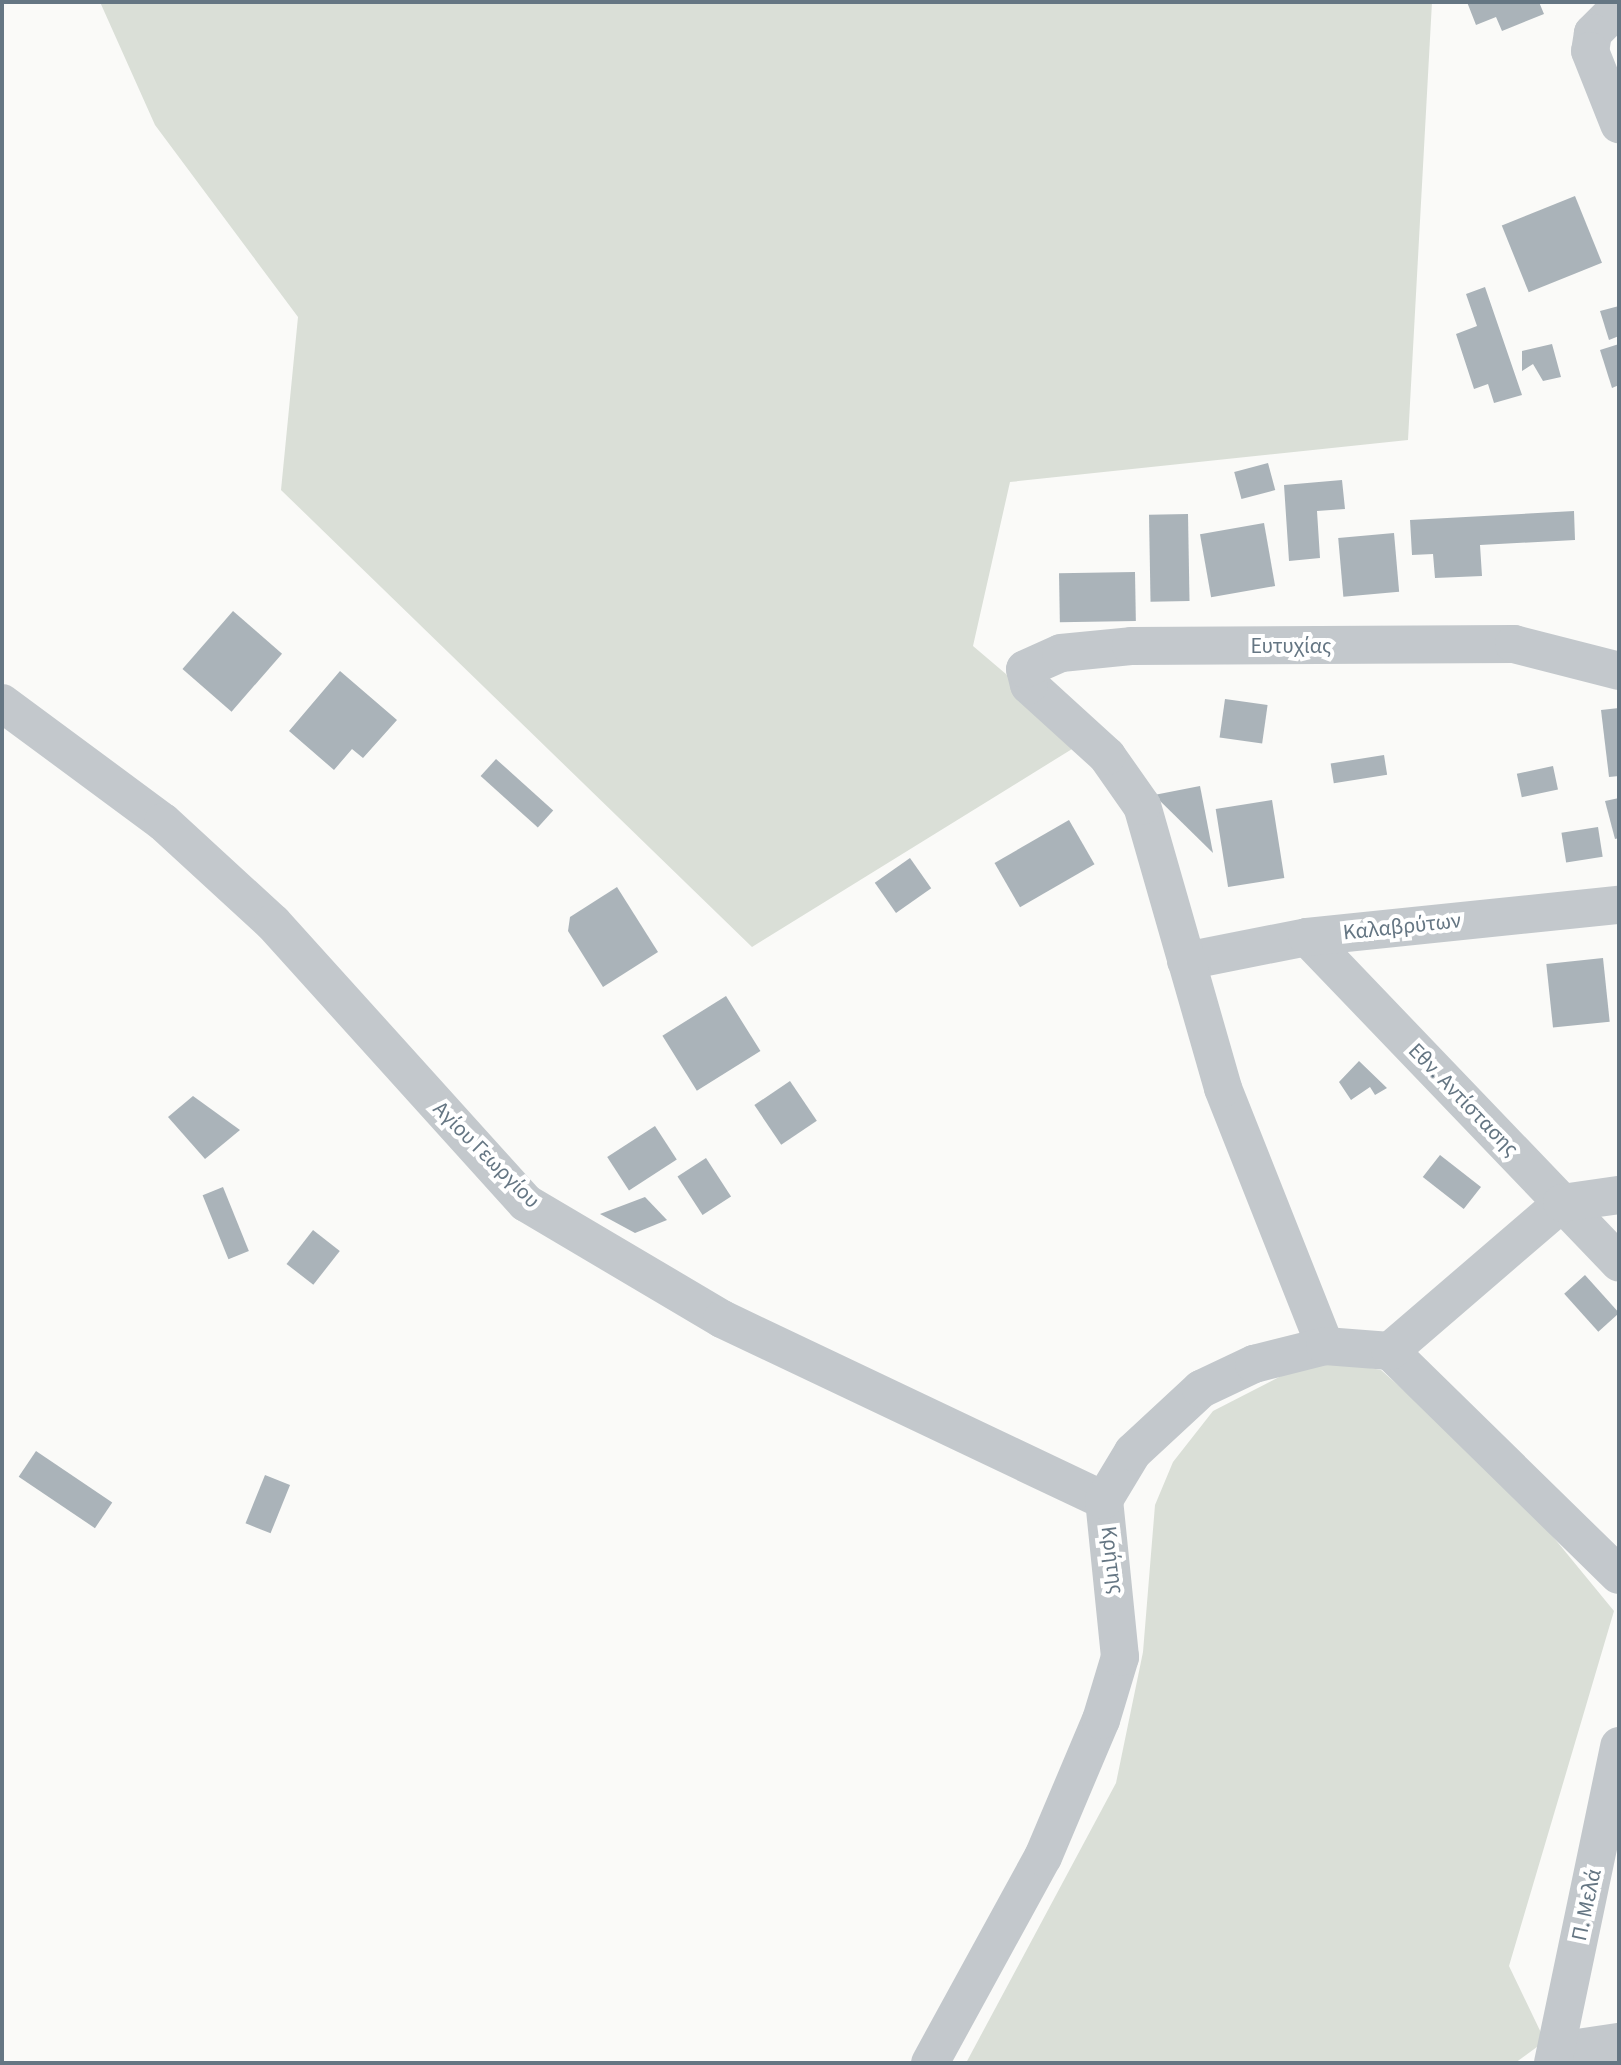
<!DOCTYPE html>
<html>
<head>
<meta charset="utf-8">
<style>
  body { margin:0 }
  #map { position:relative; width:1621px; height:2065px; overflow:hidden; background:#fafaf8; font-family:"Source Sans 3",sans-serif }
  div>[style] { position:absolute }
  .green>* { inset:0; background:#dadfd7 }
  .building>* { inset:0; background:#aab3b9; transform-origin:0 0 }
  .minor>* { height:38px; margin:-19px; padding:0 19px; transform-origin:19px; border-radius:19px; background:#c3c8cc }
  span { translate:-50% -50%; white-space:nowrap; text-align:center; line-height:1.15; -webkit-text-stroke:8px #fff; paint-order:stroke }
  .street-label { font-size:22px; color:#657683 }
  .frame { position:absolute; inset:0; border:4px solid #657683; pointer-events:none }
</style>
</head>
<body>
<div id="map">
  <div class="green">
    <i style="clip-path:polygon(100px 2px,1432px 2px,1408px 440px,1010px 482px,973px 646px,1085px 741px,752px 947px,281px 490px,298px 317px,155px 125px)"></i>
    <i style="clip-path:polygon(1316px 1358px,1381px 1370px,1513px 1488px,1614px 1611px,1509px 1966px,1545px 2041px,1515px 2063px,966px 2063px,1116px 1783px,1143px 1652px,1155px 1505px,1173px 1462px,1213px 1411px)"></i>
  </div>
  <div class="building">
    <i style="clip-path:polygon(1467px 2px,1539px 2px,1544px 14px,1502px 31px,1496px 17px,1476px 25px)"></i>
    <i style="left:1575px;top:196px;width:72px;height:79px;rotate:68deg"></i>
    <i style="clip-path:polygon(1485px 287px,1522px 395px,1494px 403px,1488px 384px,1474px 389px,1456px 334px,1477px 326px,1466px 294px)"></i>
    <i style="clip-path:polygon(1619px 306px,1619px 336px,1609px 340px,1600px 311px)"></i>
    <i style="clip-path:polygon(1552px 344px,1561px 377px,1543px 381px,1533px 364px,1522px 371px,1522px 351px)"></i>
    <i style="clip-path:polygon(1619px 344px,1619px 385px,1612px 388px,1600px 350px)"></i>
    <i style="left:1268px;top:463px;width:28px;height:35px;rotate:75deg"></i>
    <i style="clip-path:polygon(1342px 480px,1345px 509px,1317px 511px,1320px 558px,1289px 561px,1284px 485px)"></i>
    <i style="clip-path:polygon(1574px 511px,1575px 540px,1480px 545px,1482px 576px,1435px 578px,1433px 554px,1412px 555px,1410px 520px)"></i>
    <i style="left:1188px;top:514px;width:87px;height:39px;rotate:89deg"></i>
    <i style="left:1264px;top:523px;width:64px;height:65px;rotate:80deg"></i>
    <i style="left:1394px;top:533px;width:59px;height:56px;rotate:85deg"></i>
    <i style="left:1135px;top:572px;width:49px;height:76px;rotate:89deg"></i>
    <i style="left:233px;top:611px;width:65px;height:77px;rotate:41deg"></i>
    <i style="clip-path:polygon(340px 671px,397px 720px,363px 758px,352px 749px,334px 770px,289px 731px)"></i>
    <i style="left:1225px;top:699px;width:43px;height:39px;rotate:8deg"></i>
    <i style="clip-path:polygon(1619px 708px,1619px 776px,1609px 777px,1601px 710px)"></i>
    <i style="left:1384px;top:755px;width:20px;height:54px;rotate:81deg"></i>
    <i style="left:496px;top:759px;width:77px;height:23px;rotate:42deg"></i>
    <i style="left:1553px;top:766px;width:24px;height:37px;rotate:78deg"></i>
    <i style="clip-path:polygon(1200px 786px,1213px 853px,1154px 795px)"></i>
    <i style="clip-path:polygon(1619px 798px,1619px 838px,1615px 839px,1605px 801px)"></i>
    <i style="left:1272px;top:800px;width:79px;height:57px;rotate:81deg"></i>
    <i style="left:1069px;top:820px;width:51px;height:86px;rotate:60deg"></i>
    <i style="left:1598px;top:827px;width:30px;height:37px;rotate:81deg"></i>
    <i style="left:910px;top:858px;width:37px;height:43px;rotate:55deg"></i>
    <i style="clip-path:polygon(617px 887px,658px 952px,603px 987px,568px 931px,570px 917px)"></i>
    <i style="left:1603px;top:958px;width:64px;height:57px;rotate:84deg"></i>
    <i style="left:726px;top:996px;width:65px;height:75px;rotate:58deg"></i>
    <i style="clip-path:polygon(1359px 1061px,1387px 1088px,1375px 1095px,1370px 1087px,1351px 1100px,1339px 1082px)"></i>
    <i style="left:790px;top:1081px;width:48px;height:43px;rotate:56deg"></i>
    <i style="clip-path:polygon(193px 1096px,240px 1130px,205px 1159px,168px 1117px)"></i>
    <i style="left:655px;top:1126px;width:40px;height:57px;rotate:57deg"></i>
    <i style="left:1440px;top:1155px;width:52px;height:28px;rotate:38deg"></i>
    <i style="left:706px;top:1158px;width:46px;height:34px;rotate:57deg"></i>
    <i style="left:223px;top:1187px;width:69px;height:22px;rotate:68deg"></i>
    <i style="clip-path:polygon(645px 1197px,667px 1220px,635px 1233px,600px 1214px)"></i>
    <i style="left:313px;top:1230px;width:34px;height:43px;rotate:38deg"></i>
    <i style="left:1585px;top:1275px;width:51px;height:28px;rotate:48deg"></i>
    <i style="left:36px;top:1451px;width:92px;height:31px;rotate:34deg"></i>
    <i style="left:265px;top:1475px;width:27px;height:52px;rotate:22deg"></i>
  </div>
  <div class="minor">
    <i style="left:1619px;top:7px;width:37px;rotate:135deg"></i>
    <i style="left:1593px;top:33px;width:18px;rotate:99deg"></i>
    <i style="left:1590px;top:51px;width:79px;rotate:68.3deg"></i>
    <i style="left:2px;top:703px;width:200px;rotate:36.5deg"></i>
    <i style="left:163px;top:822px;width:149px;rotate:42.6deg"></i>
    <i style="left:273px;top:923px;width:377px;rotate:47.9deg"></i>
    <i style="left:526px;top:1203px;width:228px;rotate:30.6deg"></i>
    <i style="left:722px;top:1319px;width:423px;rotate:25.4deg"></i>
    <i style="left:1307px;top:937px;width:451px;rotate:46.2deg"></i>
    <i style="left:1186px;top:961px;width:123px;rotate:-11.2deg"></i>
    <i style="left:1307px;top:937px;width:314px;rotate:-5.9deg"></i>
    <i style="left:1325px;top:1346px;width:277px;rotate:-111.6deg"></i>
    <i style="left:1223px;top:1088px;width:293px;rotate:-106deg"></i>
    <i style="left:1142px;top:806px;width:61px;rotate:-125deg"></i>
    <i style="left:1107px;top:756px;width:105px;rotate:-137.7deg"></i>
    <i style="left:1029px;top:685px;width:16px;rotate:-104deg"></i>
    <i style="left:1025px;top:669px;width:39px;rotate:-24deg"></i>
    <i style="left:1061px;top:653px;width:70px;rotate:-5.7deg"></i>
    <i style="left:1131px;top:646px;width:383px;rotate:-0.3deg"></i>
    <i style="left:1514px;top:644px;width:108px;rotate:14.4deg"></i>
    <i style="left:1390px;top:1351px;width:320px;rotate:44.4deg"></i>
    <i style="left:1557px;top:2051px;width:63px;rotate:-8.3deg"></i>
    <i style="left:930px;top:2063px;width:235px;rotate:-61.3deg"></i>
    <i style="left:1043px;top:1857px;width:149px;rotate:-67.1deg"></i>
    <i style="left:1101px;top:1720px;width:66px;rotate:-73.2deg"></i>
    <i style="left:1120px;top:1657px;width:158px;rotate:-95.8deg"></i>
    <i style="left:1104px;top:1500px;width:56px;rotate:-58.9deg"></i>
    <i style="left:1133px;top:1452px;width:93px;rotate:-42.8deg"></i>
    <i style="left:1201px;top:1389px;width:59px;rotate:-25.3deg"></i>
    <i style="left:1254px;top:1364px;width:73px;rotate:-14.2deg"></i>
    <i style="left:1325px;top:1346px;width:65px;rotate:4.4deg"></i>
    <i style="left:1390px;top:1351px;width:227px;rotate:-40.7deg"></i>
    <i style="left:1562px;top:1203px;width:58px;rotate:-8deg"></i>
    <i style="left:1553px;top:2063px;width:324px;rotate:-78.2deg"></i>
  </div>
  <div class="street-label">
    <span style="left:1291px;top:647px">Ευτυχίας</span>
    <span style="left:1402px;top:927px;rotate:-6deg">Καλαβρύτων</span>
    <span style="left:1463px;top:1100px;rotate:46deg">Εθν. Αντίστασης</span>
    <span style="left:486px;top:1155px;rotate:45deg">Αγίου Γεωργίου</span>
    <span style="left:1112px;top:1560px;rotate:83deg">Κρήτης</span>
    <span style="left:1587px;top:1905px;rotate:-78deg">Π. Μελά</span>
  </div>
  <div class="frame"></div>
</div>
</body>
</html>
